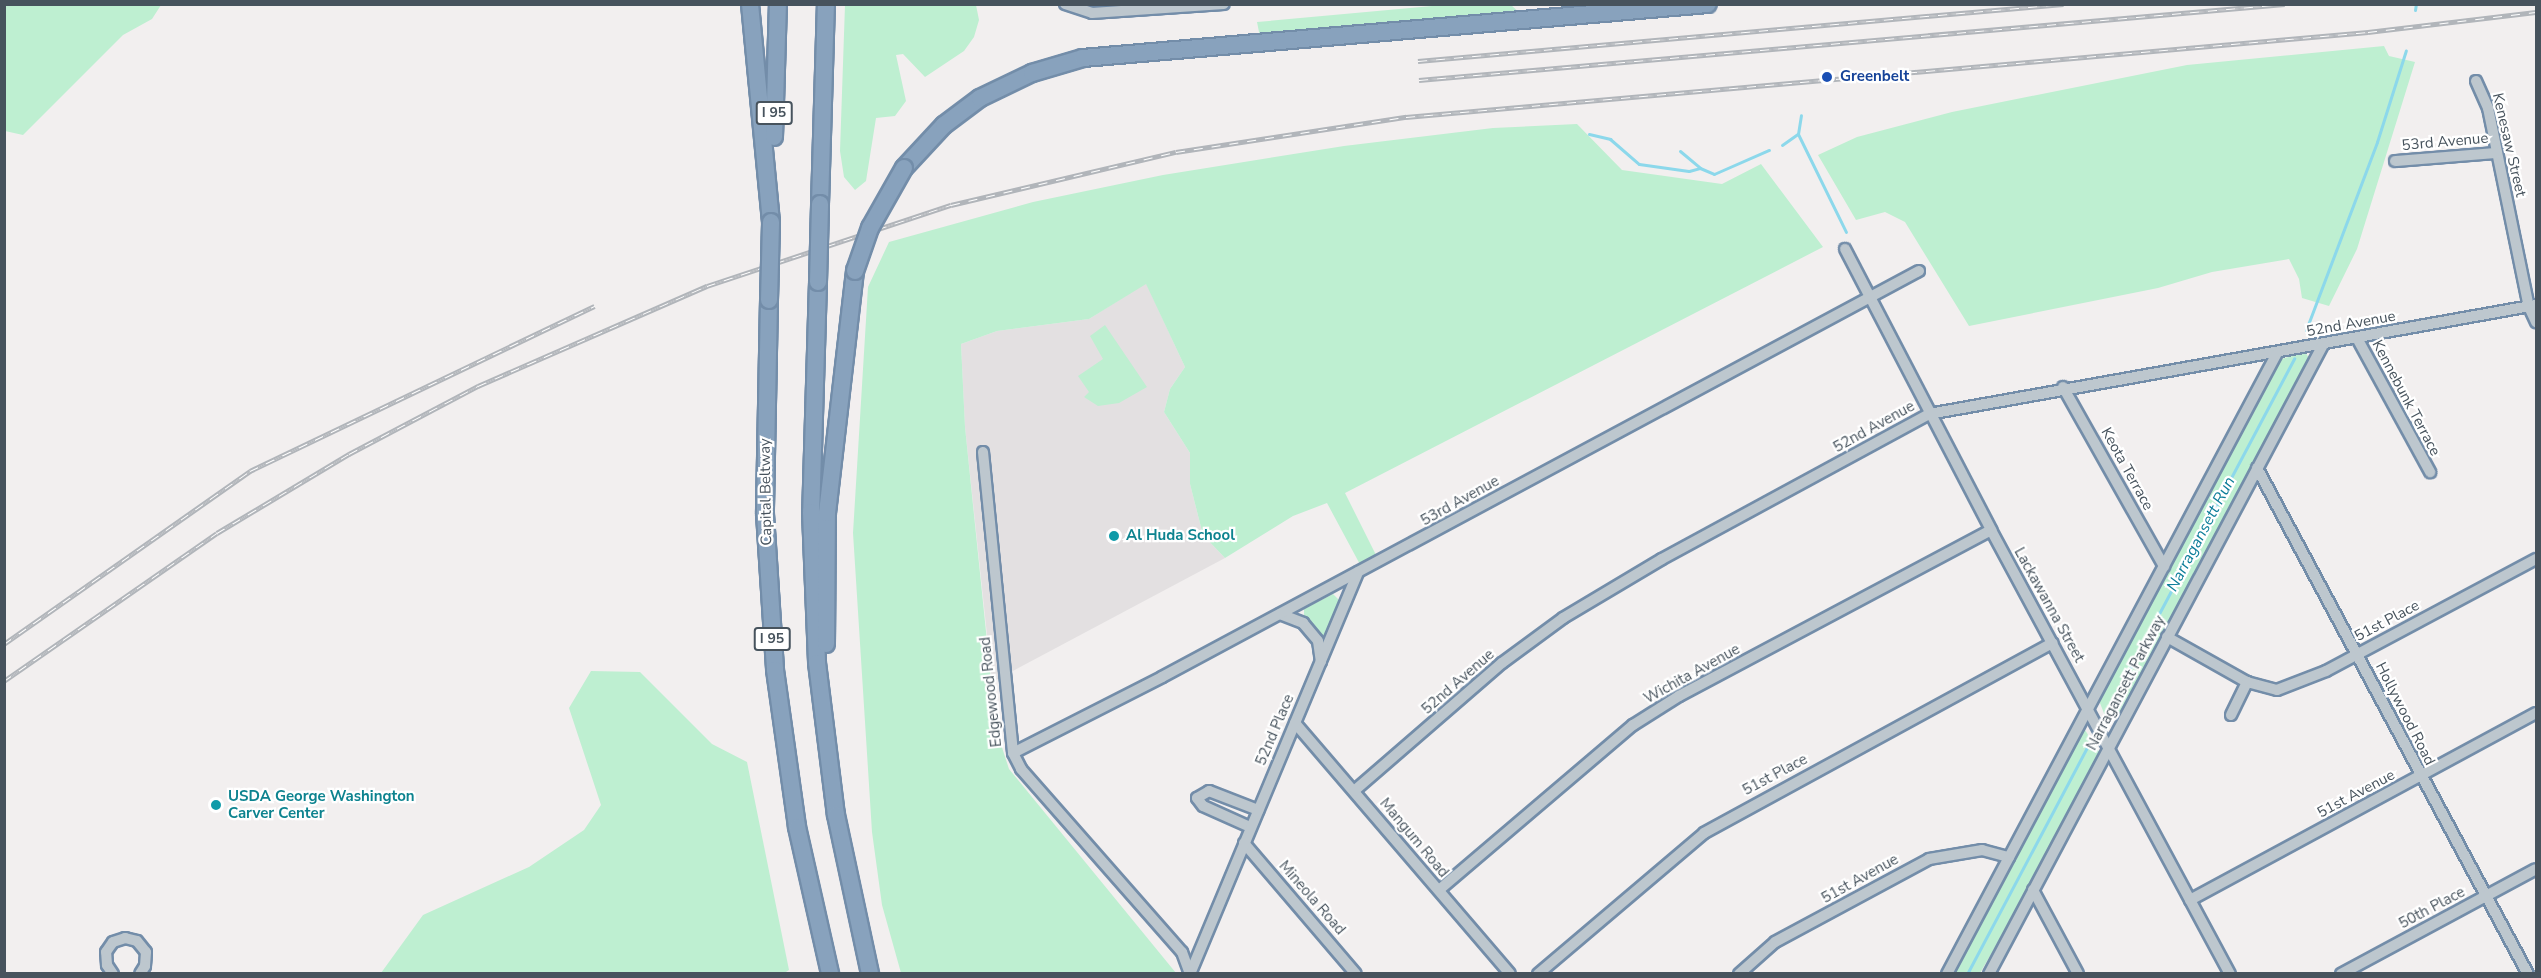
<!DOCTYPE html>
<html>
<head>
<meta charset="utf-8">
<style>
  body { margin:0 }
  #map { position:relative; width:2541px; height:978px; overflow:hidden; background:#f2efef; font-family:"Nunito Sans",sans-serif }
  div>[style] { position:absolute }
  .education>* { inset:0; background:#e3e0e1 }
  .green>* { inset:0; background:#beefd1 }
  .stream>* { height:3px; margin:-1.5px; padding:0 1.5px; transform-origin:1.5px; border-radius:1.5px; background:#8cd8eb }
  .roads { filter:drop-shadow(2px 0 #738da9) drop-shadow(-2px 0 #738da9) drop-shadow(0 2px #738da9) drop-shadow(0 -2px #738da9) }
  .minor>* { height:10px; margin:-5px; padding:0 5px; transform-origin:5px; border-radius:5px; background:#bdc7ce }
  .highway>* { height:16px; margin:-8px; padding:0 8px; transform-origin:8px; border-radius:8px; background:#88a2bd }
  .rail>* { height:5px; margin-top:-2.5px; transform-origin:0; background:repeating-linear-gradient(90deg,#fff 0 9px,#b1b5ba 0 18px); box-sizing:border-box; border-block:2px solid #b1b5ba }
  .bridges { filter:drop-shadow(2px 0 #738da9) drop-shadow(-2px 0 #738da9) drop-shadow(0 2px #738da9) drop-shadow(0 -2px #738da9) }
  .highway-bridge>* { height:16px; margin:-8px; padding:0 8px; transform-origin:8px; border-radius:8px; background:#88a2bd }
  .dots>* { width:16px; height:16px; translate:-50% -50%; box-sizing:border-box; border:3px solid #fff; border-radius:50% }
  span { translate:-50% -50%; white-space:nowrap; text-align:center; line-height:1.15; -webkit-text-stroke:4.5px #fff; paint-order:stroke }
  .shield-label span { padding:2px 4px; background:#fff; border:2px solid; border-radius:4px; -webkit-text-stroke-width:0 }
  .shield-label { font-size:14px; color:#47535d; font-weight:700 }
  .transit-label { font-size:15px; color:#164399; font-weight:700 }
  .left { translate:0 -50%; text-align:left }
  .street-label { font-size:15px; color:#47535d }
  .culture-label { font-size:15px; color:#0d838f; font-weight:700 }
  .water-label { font-size:16px; color:#0e7e9a; font-style:italic }
  .frame { position:absolute; inset:0; border:6px solid #47535d; pointer-events:none }
</style>
</head>
<body>
<div id="map">
  <div class="education">
    <i style="clip-path:polygon(1146px 283px,1185px 367px,1170px 389px,1164px 412px,1190px 453px,1190px 484px,1203px 535px,1225px 558px,992px 682px,965px 427px,961px 344px,997px 331px,1089px 319px)"></i>
  </div>
  <div class="green">
    <i style="clip-path:polygon(1454px 4px,1511px 5px,1522px 15px,1260px 37px,1257px 22px)"></i>
    <i style="clip-path:polygon(4px 5px,5px 4px,161px 5px,152px 19px,123px 35px,23px 135px,5px 131px)"></i>
    <i style="clip-path:polygon(845px 5px,976px 5px,979px 20px,974px 37px,964px 51px,925px 77px,903px 54px,896px 55px,906px 101px,895px 116px,876px 118px,866px 181px,855px 190px,844px 177px,840px 151px)"></i>
    <i style="clip-path:polygon(2384px 46px,2389px 56px,2415px 62px,2357px 249px,2329px 306px,2302px 298px,2299px 279px,2289px 259px,2212px 272px,2158px 288px,1969px 326px,1905px 222px,1885px 212px,1856px 220px,1818px 155px,1857px 137px,1952px 112px,2187px 65px)"></i>
    <i style="clip-path:polygon(1577px 124px,1622px 170px,1722px 184px,1761px 164px,1823px 247px,1345px 493px,1379px 561px,1363px 570px,1327px 503px,1293px 516px,1225px 558px,1203px 535px,1190px 484px,1190px 453px,1164px 412px,1170px 389px,1185px 367px,1146px 284px,1089px 319px,997px 331px,961px 344px,965px 427px,996px 729px,1009px 769px,1176px 973px,901px 973px,882px 905px,872px 832px,853px 533px,868px 287px,889px 242px,1033px 202px,1163px 175px,1344px 146px,1493px 128px)"></i>
    <i style="clip-path:polygon(1105px 325px,1147px 387px,1119px 403px,1098px 406px,1084px 397px,1089px 392px,1078px 376px,1103px 359px,1090px 336px)"></i>
    <i style="clip-path:polygon(2305px 352px,2309px 358px,2117px 719px,2107px 721px,2098px 698px,2278px 360px)"></i>
    <i style="clip-path:polygon(1333px 594px,1341px 602px,1327px 636px,1322px 636px,1304px 620px,1304px 609px)"></i>
    <i style="clip-path:polygon(591px 671px,640px 672px,712px 744px,747px 762px,789px 970px,783px 974px,381px 973px,423px 915px,529px 867px,584px 830px,601px 805px,569px 708px)"></i>
    <i style="clip-path:polygon(2085px 730px,2100px 753px,2010px 922px,1980px 973px,1952px 974px,2079px 735px)"></i>
  </div>
  <div class="stream">
    <i style="left:2415px;top:10px;width:6px;rotate:-81deg"></i>
    <i style="left:1589px;top:134px;width:22px;rotate:13deg"></i>
    <i style="left:1610px;top:139px;width:38px;rotate:41deg"></i>
    <i style="left:1639px;top:164px;width:50px;rotate:8deg"></i>
    <i style="left:1689px;top:171px;width:11px;rotate:-15deg"></i>
    <i style="left:1700px;top:168px;width:15px;rotate:23deg"></i>
    <i style="left:1714px;top:174px;width:60px;rotate:-23.6deg"></i>
    <i style="left:1798px;top:134px;width:109px;rotate:63.9deg"></i>
    <i style="left:1782px;top:145px;width:19px;rotate:-35deg"></i>
    <i style="left:1798px;top:134px;width:19px;rotate:-81deg"></i>
    <i style="left:1680px;top:151px;width:26px;rotate:40deg"></i>
    <i style="left:2306px;top:330px;width:201px;rotate:-69.3deg"></i>
    <i style="left:2377px;top:142px;width:96px;rotate:-72.5deg"></i>
    <i style="left:2108px;top:710px;width:398px;rotate:-62.1deg"></i>
    <i style="left:1967px;top:974px;width:263px;rotate:-62.1deg"></i>
  </div>
  <div class="roads">
    <div class="minor">
      <i style="left:1065px;top:4px;width:28px;rotate:18deg"></i>
      <i style="left:1092px;top:13px;width:132px;rotate:-3.9deg"></i>
      <i style="left:2476px;top:81px;width:30px;rotate:66deg"></i>
      <i style="left:2488px;top:108px;width:203px;rotate:78.4deg"></i>
      <i style="left:2529px;top:307px;width:17px;rotate:65deg"></i>
      <i style="left:2395px;top:161px;width:102px;rotate:-4.5deg"></i>
      <i style="left:1845px;top:249px;width:317px;rotate:62.5deg"></i>
      <i style="left:1991px;top:530px;width:504px;rotate:61.71deg"></i>
      <i style="left:2357px;top:338px;width:153px;rotate:61.4deg"></i>
      <i style="left:2063px;top:387px;width:206px;rotate:60.6deg"></i>
      <i style="left:983px;top:452px;width:302px;rotate:84.3deg"></i>
      <i style="left:1013px;top:753px;width:18px;rotate:63deg"></i>
      <i style="left:1021px;top:769px;width:244px;rotate:48.7deg"></i>
      <i style="left:1182px;top:952px;width:23px;rotate:70deg"></i>
      <i style="left:2257px;top:468px;width:574px;rotate:61.83deg"></i>
      <i style="left:1280px;top:614px;width:25px;rotate:21deg"></i>
      <i style="left:1303px;top:623px;width:23px;rotate:50deg"></i>
      <i style="left:1318px;top:641px;width:21px;rotate:82deg"></i>
      <i style="left:2167px;top:637px;width:92px;rotate:29.4deg"></i>
      <i style="left:2247px;top:682px;width:31px;rotate:15deg"></i>
      <i style="left:2277px;top:690px;width:53px;rotate:-21.2deg"></i>
      <i style="left:2326px;top:671px;width:238px;rotate:-28.1deg"></i>
      <i style="left:2231px;top:715px;width:37px;rotate:-64deg"></i>
      <i style="left:1295px;top:723px;width:330px;rotate:49.4deg"></i>
      <i style="left:1013px;top:753px;width:167px;rotate:-27deg"></i>
      <i style="left:1162px;top:677px;width:859px;rotate:-28.21deg"></i>
      <i style="left:1354px;top:791px;width:196px;rotate:-40.9deg"></i>
      <i style="left:1502px;top:663px;width:76px;rotate:-36.4deg"></i>
      <i style="left:1563px;top:618px;width:115px;rotate:-30.8deg"></i>
      <i style="left:1662px;top:559px;width:304px;rotate:-28.5deg"></i>
      <i style="left:1929px;top:414px;width:617px;rotate:-10.18deg"></i>
      <i style="left:1250px;top:827px;width:51px;rotate:-155.9deg"></i>
      <i style="left:1203px;top:806px;width:10px;rotate:-127deg"></i>
      <i style="left:1197px;top:798px;width:14px;rotate:-30deg"></i>
      <i style="left:1209px;top:791px;width:53px;rotate:21.2deg"></i>
      <i style="left:1244px;top:843px;width:172px;rotate:49.5deg"></i>
      <i style="left:1439px;top:890px;width:255px;rotate:-40.4deg"></i>
      <i style="left:1633px;top:725px;width:54px;rotate:-32.2deg"></i>
      <i style="left:1679px;top:696px;width:353px;rotate:-28deg"></i>
      <i style="left:2033px;top:890px;width:95px;rotate:61.8deg"></i>
      <i style="left:2190px;top:900px;width:393px;rotate:-28.4deg"></i>
      <i style="left:113px;top:974px;width:11px;rotate:-124deg"></i>
      <i style="left:107px;top:965px;width:13px;rotate:-94deg"></i>
      <i style="left:106px;top:952px;width:12px;rotate:-55deg"></i>
      <i style="left:113px;top:942px;width:13px;rotate:-18deg"></i>
      <i style="left:125px;top:938px;width:12px;rotate:14deg"></i>
      <i style="left:137px;top:941px;width:14px;rotate:51deg"></i>
      <i style="left:146px;top:952px;width:14px;rotate:94deg"></i>
      <i style="left:145px;top:966px;width:9px;rotate:122deg"></i>
      <i style="left:1190px;top:974px;width:436px;rotate:-67.3deg"></i>
      <i style="left:1538px;top:974px;width:218px;rotate:-40.3deg"></i>
      <i style="left:1704px;top:833px;width:397px;rotate:-28.6deg"></i>
      <i style="left:1739px;top:974px;width:48px;rotate:-41.6deg"></i>
      <i style="left:1775px;top:942px;width:175px;rotate:-28.3deg"></i>
      <i style="left:1929px;top:859px;width:54px;rotate:-9.6deg"></i>
      <i style="left:1982px;top:850px;width:28px;rotate:15deg"></i>
      <i style="left:1947px;top:974px;width:703px;rotate:-62.01deg"></i>
      <i style="left:1989px;top:974px;width:714px;rotate:-62.04deg"></i>
      <i style="left:2341px;top:974px;width:221px;rotate:-28.3deg"></i>
    </div>
    <div class="highway">
      <i style="left:750px;top:4px;width:219px;rotate:84.5deg"></i>
      <i style="left:774px;top:137px;width:133px;rotate:-88.3deg"></i>
      <i style="left:904px;top:168px;width:59px;rotate:-47.1deg"></i>
      <i style="left:944px;top:125px;width:45px;rotate:-36.9deg"></i>
      <i style="left:980px;top:98px;width:58px;rotate:-25.7deg"></i>
      <i style="left:1032px;top:73px;width:53px;rotate:-16.4deg"></i>
      <i style="left:1083px;top:58px;width:627px;rotate:-4.94deg"></i>
      <i style="left:820px;top:204px;width:200px;rotate:-88.3deg"></i>
      <i style="left:818px;top:282px;width:230px;rotate:91.7deg"></i>
      <i style="left:811px;top:512px;width:151px;rotate:87.7deg"></i>
      <i style="left:817px;top:663px;width:153px;rotate:82.9deg"></i>
      <i style="left:836px;top:815px;width:163px;rotate:77.9deg"></i>
      <i style="left:769px;top:300px;width:214px;rotate:91.1deg"></i>
      <i style="left:765px;top:514px;width:156px;rotate:86.3deg"></i>
      <i style="left:775px;top:670px;width:159px;rotate:82deg"></i>
      <i style="left:797px;top:827px;width:151px;rotate:77.3deg"></i>
      <i style="left:826px;top:644px;width:131px;rotate:-89.6deg"></i>
      <i style="left:827px;top:513px;width:244px;rotate:-83.4deg"></i>
    </div>
  </div>
  <div class="rail">
    <i style="left:1418px;top:61px;width:648px;rotate:-5.05deg"></i>
    <i style="left:1419px;top:80px;width:869px;rotate:-5.02deg"></i>
    <i style="left:4px;top:644px;width:301px;rotate:-35.1deg"></i>
    <i style="left:250px;top:471px;width:382px;rotate:-25.6deg"></i>
    <i style="left:4px;top:681px;width:259px;rotate:-34.8deg"></i>
    <i style="left:217px;top:533px;width:154px;rotate:-30.9deg"></i>
    <i style="left:349px;top:454px;width:146px;rotate:-27.8deg"></i>
    <i style="left:478px;top:386px;width:250px;rotate:-23.6deg"></i>
    <i style="left:707px;top:286px;width:257px;rotate:-18.4deg"></i>
    <i style="left:951px;top:205px;width:231px;rotate:-13.3deg"></i>
    <i style="left:1176px;top:152px;width:233px;rotate:-8.7deg"></i>
    <i style="left:1406px;top:117px;width:966px;rotate:-5.05deg"></i>
    <i style="left:2368px;top:32px;width:169px;rotate:-6.8deg"></i>
  </div>
  <div class="bridges">
    <div class="highway-bridge">
      <i style="left:855px;top:271px;width:46px;rotate:-70.8deg"></i>
      <i style="left:870px;top:228px;width:69px;rotate:-60.5deg"></i>
      <i style="left:818px;top:282px;width:78px;rotate:-88.5deg"></i>
      <i style="left:769px;top:300px;width:78px;rotate:-88.5deg"></i>
    </div>
  </div>
  <div class="dots">
    <i style="left:1827px;top:77px;background:#1a4fb4"></i>
    <i style="left:1114px;top:536px;background:#0f9aa8"></i>
    <i style="left:216px;top:805px;background:#0f9aa8"></i>
  </div>
  <div class="shield-label">
    <span style="left:774px;top:113px">I 95</span>
    <span style="left:772px;top:639px">I 95</span>
  </div>
  <div class="transit-label">
    <span class="left" style="left:1840px;top:77px">Greenbelt</span>
  </div>
  <div class="street-label">
    <span style="left:2445px;top:142px;rotate:-5deg">53rd Avenue</span>
    <span style="left:2509px;top:145px;rotate:77deg">Kenesaw Street</span>
    <span style="left:2351px;top:324px;rotate:-10deg">52nd Avenue</span>
    <span style="left:2406px;top:398px;rotate:62deg">Kennebunk Terrace</span>
    <span style="left:1874px;top:427px;rotate:-29deg">52nd Avenue</span>
    <span style="left:2127px;top:469px;rotate:61deg">Keota Terrace</span>
    <span style="left:766px;top:492px;rotate:-91deg">Capital Beltway</span>
    <span style="left:1460px;top:501px;rotate:-29deg">53rd Avenue</span>
    <span style="left:2049px;top:605px;rotate:61deg">Lackawanna Street</span>
    <span style="left:2387px;top:621px;rotate:-28deg">51st Place</span>
    <span style="left:1692px;top:674px;rotate:-29deg">Wichita Avenue</span>
    <span style="left:1458px;top:682px;rotate:-41deg">52nd Avenue</span>
    <span style="left:2126px;top:683px;rotate:-62deg">Narragansett Parkway</span>
    <span style="left:991px;top:692px;rotate:-96deg">Edgewood Road</span>
    <span style="left:2405px;top:714px;rotate:63deg">Hollywood Road</span>
    <span style="left:1275px;top:730px;rotate:-67deg">52nd Place</span>
    <span style="left:1775px;top:775px;rotate:-28deg">51st Place</span>
    <span style="left:2356px;top:794px;rotate:-28deg">51st Avenue</span>
    <span style="left:1414px;top:838px;rotate:50deg">Mangum Road</span>
    <span style="left:1860px;top:879px;rotate:-29deg">51st Avenue</span>
    <span style="left:1312px;top:898px;rotate:49deg">Mineola Road</span>
    <span style="left:2432px;top:908px;rotate:-28deg">50th Place</span>
  </div>
  <div class="culture-label">
    <span class="left" style="left:1126px;top:536px">Al Huda School</span>
    <span class="left" style="left:228px;top:805px">USDA George Washington<br>Carver Center</span>
  </div>
  <div class="water-label">
    <span style="left:2201px;top:534px;rotate:-62deg">Narragansett Run</span>
  </div>
  <div class="frame"></div>
</div>
</body>
</html>
